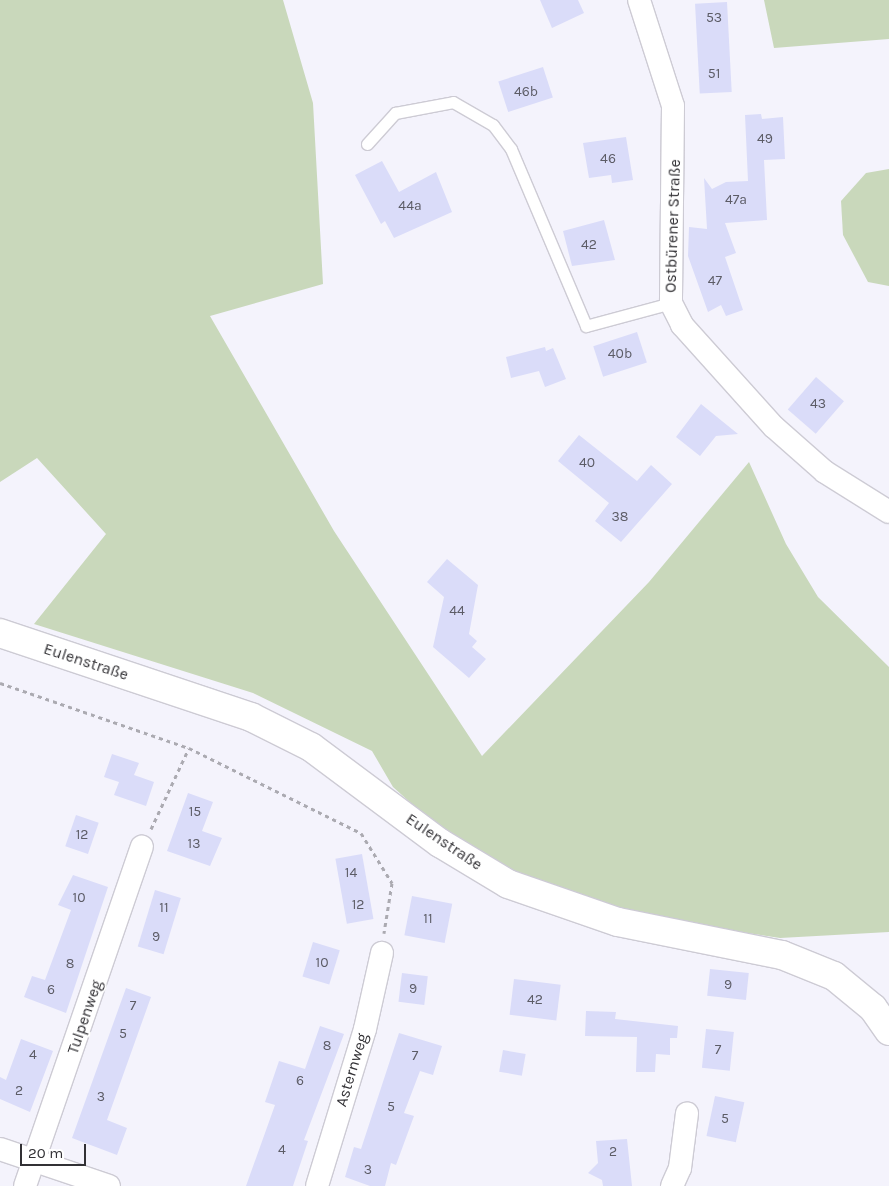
<!DOCTYPE html>
<html>
<head>
<meta charset="utf-8">
<style>
  body { margin:0 }
  #map { position:relative; width:889px; height:1186px; overflow:hidden; background:#f4f3fc; font-family:Karla,sans-serif }
  div>[style] { position:absolute }
  .green>* { inset:0; background:#c9d8bb }
  .building>* { inset:0; background:#dadcf9; transform-origin:0 0 }
  .path>* { height:3px; margin-top:-1.5px; transform-origin:0; background:repeating-linear-gradient(90deg,#abaab1 0 4px,transparent 0 8px) }
  .roads { filter:drop-shadow(1px 0 #cdcbd4) drop-shadow(-1px 0 #cdcbd4) drop-shadow(0 1px #cdcbd4) drop-shadow(0 -1px #cdcbd4) }
  .lane>* { height:11px; margin:-5.5px; padding:0 5.5px; transform-origin:5.5px; border-radius:5.5px; background:#fff }
  .street>* { height:22px; margin:-11px; padding:0 11px; transform-origin:11px; border-radius:11px; background:#fff }
  .secondary>* { height:28px; margin:-14px; padding:0 14px; transform-origin:14px; border-radius:14px; background:#fff }
  span { translate:-50% -50%; white-space:nowrap; text-align:center; line-height:1.15; -webkit-text-stroke:4px #fff; paint-order:stroke }
  .number-label { font-size:14px; color:#5c5c66 }
  .number-label span { -webkit-text-stroke-width:0 }
  .street-label { font-size:16px; color:#323135 }
  .scale { position:absolute; left:20px; top:1144px; width:66px; height:22px; box-sizing:border-box; border:2px solid #323135; border-top:0; padding-left:6px; font-size:15px; line-height:18px; white-space:nowrap; color:#323135; -webkit-text-stroke:4px #fff; paint-order:stroke }
</style>
</head>
<body>
<div id="map">
  <div class="green">
    <i style="clip-path:polygon(0 0,283px 0,313px 103px,323px 284px,210px 316px,334px 531px,482px 756px,649px 582px,749px 462px,786px 544px,818px 597px,889px 667px,889px 932px,780px 938px,668px 921px,557px 890px,492px 863px,442px 831px,393px 787px,372px 751px,253px 693px,34px 624px,106px 534px,37px 458px,0 482px)"></i>
    <i style="clip-path:polygon(764px 0,889px 0,889px 39px,774px 48px)"></i>
    <i style="clip-path:polygon(889px 169px,889px 286px,868px 282px,843px 235px,841px 201px,866px 173px)"></i>
  </div>
  <div class="building">
    <i style="clip-path:polygon(540px 0,578px 0,584px 13px,552px 28px)"></i>
    <i style="left:727px;top:2px;width:90px;height:32px;rotate:87deg"></i>
    <i style="left:543px;top:67px;width:32px;height:47px;rotate:72deg"></i>
    <i style="clip-path:polygon(761px 114px,762px 119px,783px 117px,785px 159px,764px 160px,767px 220px,725px 223px,736px 253px,725px 257px,743px 310px,726px 316px,721px 305px,708px 312px,688px 256px,689px 227px,707px 229px,704px 178px,712px 189px,726px 182px,748px 181px,745px 115px)"></i>
    <i style="clip-path:polygon(626px 137px,633px 180px,612px 183px,611px 175px,589px 178px,583px 143px)"></i>
    <i style="clip-path:polygon(382px 161px,399px 192px,436px 172px,452px 212px,394px 238px,385px 221px,381px 224px,355px 175px)"></i>
    <i style="clip-path:polygon(604px 220px,615px 260px,572px 266px,563px 231px)"></i>
    <i style="left:637px;top:332px;width:32px;height:46px;rotate:72deg"></i>
    <i style="clip-path:polygon(545px 347px,546px 351px,553px 348px,566px 379px,545px 387px,539px 371px,511px 378px,506px 357px)"></i>
    <i style="left:816px;top:377px;width:37px;height:43px;rotate:41deg"></i>
    <i style="clip-path:polygon(701px 404px,738px 434px,716px 436px,700px 456px,676px 437px)"></i>
    <i style="clip-path:polygon(579px 435px,637px 481px,651px 465px,672px 484px,621px 542px,595px 521px,609px 503px,558px 461px)"></i>
    <i style="clip-path:polygon(447px 559px,478px 585px,469px 634px,477px 641px,472px 647px,486px 659px,469px 678px,433px 647px,444px 597px,427px 582px)"></i>
    <i style="clip-path:polygon(112px 754px,139px 763px,134px 775px,154px 782px,146px 806px,114px 795px,119px 782px,104px 777px)"></i>
    <i style="clip-path:polygon(188px 793px,213px 802px,202px 831px,222px 838px,210px 866px,167px 851px)"></i>
    <i style="left:76px;top:815px;width:24px;height:33px;rotate:19deg"></i>
    <i style="left:362px;top:854px;width:66px;height:27px;rotate:80deg"></i>
    <i style="clip-path:polygon(73px 875px,108px 887px,66px 1013px,24px 997px,32px 976px,45px 980px,71px 910px,58px 905px)"></i>
    <i style="left:155px;top:890px;width:27px;height:59px;rotate:17deg"></i>
    <i style="left:412px;top:896px;width:41px;height:40px;rotate:11deg"></i>
    <i style="left:313px;top:942px;width:28px;height:36px;rotate:17deg"></i>
    <i style="left:710px;top:969px;width:39px;height:27px;rotate:6deg"></i>
    <i style="left:402px;top:973px;width:26px;height:29px;rotate:7deg"></i>
    <i style="left:514px;top:979px;width:47px;height:36px;rotate:7deg"></i>
    <i style="clip-path:polygon(126px 988px,151px 997px,107px 1120px,127px 1128px,117px 1155px,72px 1138px)"></i>
    <i style="clip-path:polygon(586px 1011px,616px 1012px,615px 1019px,678px 1026px,677px 1038px,670px 1038px,670px 1055px,656px 1054px,655px 1072px,636px 1072px,637px 1037px,585px 1036px)"></i>
    <i style="clip-path:polygon(320px 1026px,344px 1034px,304px 1140px,308px 1141px,293px 1186px,246px 1186px,275px 1105px,265px 1102px,279px 1061px,305px 1069px)"></i>
    <i style="left:706px;top:1029px;width:28px;height:39px;rotate:6deg"></i>
    <i style="clip-path:polygon(399px 1033px,442px 1046px,433px 1075px,420px 1071px,404px 1113px,414px 1116px,396px 1165px,391px 1163px,385px 1186px,370px 1186px,345px 1177px,354px 1147px,361px 1149px)"></i>
    <i style="clip-path:polygon(21px 1039px,53px 1051px,30px 1112px,0 1099px,0 1077px,6px 1080px)"></i>
    <i style="left:503px;top:1050px;width:23px;height:22px;rotate:10deg"></i>
    <i style="left:715px;top:1096px;width:30px;height:41px;rotate:12deg"></i>
    <i style="clip-path:polygon(627px 1139px,632px 1186px,603px 1186px,602px 1180px,588px 1173px,598px 1163px,596px 1141px)"></i>
  </div>
  <div class="path">
    <i style="left:0;top:683px;width:200px;rotate:19deg"></i>
    <i style="left:189px;top:748px;width:192px;rotate:26.3deg"></i>
    <i style="left:361px;top:833px;width:59px;rotate:58.2deg"></i>
    <i style="left:392px;top:883px;width:51px;rotate:99.1deg"></i>
    <i style="left:151px;top:829px;width:89px;rotate:-64.9deg"></i>
  </div>
  <div class="roads">
    <div class="lane">
      <i style="left:367px;top:144px;width:42px;rotate:-47.9deg"></i>
      <i style="left:395px;top:113px;width:59px;rotate:-10.7deg"></i>
      <i style="left:453px;top:102px;width:46px;rotate:29.9deg"></i>
      <i style="left:493px;top:125px;width:30px;rotate:53deg"></i>
      <i style="left:511px;top:149px;width:192px;rotate:67deg"></i>
      <i style="left:586px;top:326px;width:88px;rotate:-15.1deg"></i>
    </div>
    <div class="street">
      <i style="left:639px;top:0;width:111px;rotate:72.2deg"></i>
      <i style="left:673px;top:106px;width:197px;rotate:90.6deg"></i>
      <i style="left:671px;top:303px;width:25px;rotate:63deg"></i>
      <i style="left:682px;top:325px;width:137px;rotate:48deg"></i>
      <i style="left:774px;top:427px;width:68px;rotate:41.4deg"></i>
      <i style="left:825px;top:472px;width:75px;rotate:32deg"></i>
      <i style="left:0;top:1149px;width:115px;rotate:18.7deg"></i>
      <i style="left:25px;top:1186px;width:359px;rotate:-71deg"></i>
      <i style="left:317px;top:1186px;width:164px;rotate:-73deg"></i>
      <i style="left:365px;top:1029px;width:78px;rotate:-77.4deg"></i>
      <i style="left:672px;top:1186px;width:20px;rotate:-66deg"></i>
      <i style="left:680px;top:1168px;width:55px;rotate:-82.7deg"></i>
    </div>
    <div class="secondary">
      <i style="left:0;top:633px;width:265px;rotate:18.5deg"></i>
      <i style="left:251px;top:717px;width:67px;rotate:26.6deg"></i>
      <i style="left:311px;top:747px;width:161px;rotate:36.7deg"></i>
      <i style="left:440px;top:843px;width:79px;rotate:31.1deg"></i>
      <i style="left:508px;top:884px;width:116px;rotate:19.1deg"></i>
      <i style="left:618px;top:922px;width:167px;rotate:11.4deg"></i>
      <i style="left:782px;top:955px;width:56px;rotate:22deg"></i>
      <i style="left:834px;top:976px;width:50px;rotate:39.4deg"></i>
      <i style="left:873px;top:1008px;width:28px;rotate:55deg"></i>
    </div>
  </div>
  <div class="number-label">
    <span style="left:714px;top:18px">53</span>
    <span style="left:714px;top:74px">51</span>
    <span style="left:526px;top:92px">46b</span>
    <span style="left:765px;top:139px">49</span>
    <span style="left:608px;top:159px">46</span>
    <span style="left:736px;top:200px">47a</span>
    <span style="left:410px;top:206px">44a</span>
    <span style="left:589px;top:245px">42</span>
    <span style="left:715px;top:281px">47</span>
    <span style="left:620px;top:354px">40b</span>
    <span style="left:818px;top:404px">43</span>
    <span style="left:587px;top:463px">40</span>
    <span style="left:620px;top:517px">38</span>
    <span style="left:457px;top:611px">44</span>
    <span style="left:195px;top:812px">15</span>
    <span style="left:82px;top:835px">12</span>
    <span style="left:194px;top:844px">13</span>
    <span style="left:351px;top:873px">14</span>
    <span style="left:79px;top:898px">10</span>
    <span style="left:358px;top:905px">12</span>
    <span style="left:164px;top:908px">11</span>
    <span style="left:428px;top:919px">11</span>
    <span style="left:156px;top:937px">9</span>
    <span style="left:322px;top:963px">10</span>
    <span style="left:70px;top:964px">8</span>
    <span style="left:728px;top:985px">9</span>
    <span style="left:413px;top:989px">9</span>
    <span style="left:51px;top:990px">6</span>
    <span style="left:535px;top:1000px">42</span>
    <span style="left:133px;top:1006px">7</span>
    <span style="left:123px;top:1034px">5</span>
    <span style="left:327px;top:1046px">8</span>
    <span style="left:718px;top:1050px">7</span>
    <span style="left:33px;top:1055px">4</span>
    <span style="left:415px;top:1056px">7</span>
    <span style="left:300px;top:1081px">6</span>
    <span style="left:19px;top:1091px">2</span>
    <span style="left:101px;top:1097px">3</span>
    <span style="left:391px;top:1107px">5</span>
    <span style="left:725px;top:1119px">5</span>
    <span style="left:282px;top:1150px">4</span>
    <span style="left:613px;top:1152px">2</span>
    <span style="left:368px;top:1170px">3</span>
  </div>
  <div class="street-label">
    <span style="left:673px;top:226px;rotate:-88deg">Ostbürener Straße</span>
    <span style="left:86px;top:662px;rotate:18deg">Eulenstraße</span>
    <span style="left:444px;top:842px;rotate:34deg">Eulenstraße</span>
    <span style="left:85px;top:1017px;rotate:-71deg">Tulpenweg</span>
    <span style="left:352px;top:1070px;rotate:-73deg">Asternweg</span>
  </div>
  <div class="scale">20 m</div>
</div>
</body>
</html>
